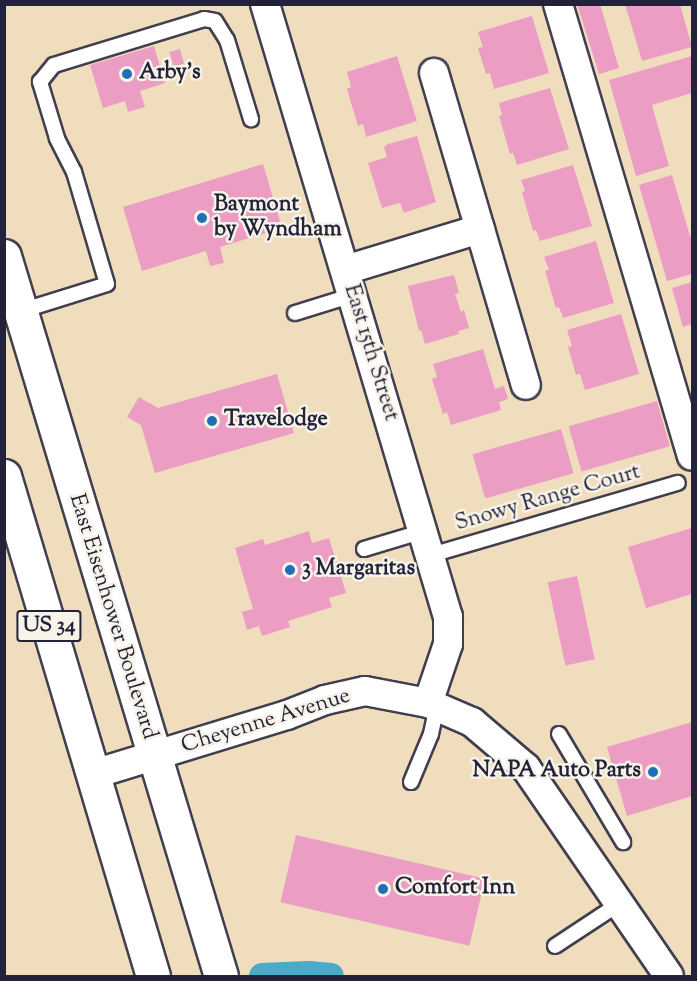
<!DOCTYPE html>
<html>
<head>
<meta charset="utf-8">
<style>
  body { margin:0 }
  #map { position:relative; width:697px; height:981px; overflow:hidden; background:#f0ddbd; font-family:"Sorts Mill Goudy",serif }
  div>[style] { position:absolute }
  .canal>* { height:26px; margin:-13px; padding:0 13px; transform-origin:13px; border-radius:13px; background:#4aabc9 }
  .building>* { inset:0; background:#ec9dc4; transform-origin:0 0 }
  .roads { filter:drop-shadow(2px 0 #413e4e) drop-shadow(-2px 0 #413e4e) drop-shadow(0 2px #413e4e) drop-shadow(0 -2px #413e4e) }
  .lane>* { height:14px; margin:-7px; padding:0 7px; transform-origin:7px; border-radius:7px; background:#fff }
  .street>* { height:28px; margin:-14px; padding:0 14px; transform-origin:14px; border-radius:14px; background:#fff }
  .highway>* { height:33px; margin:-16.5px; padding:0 16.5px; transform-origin:16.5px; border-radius:16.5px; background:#fff }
  .dots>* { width:16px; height:16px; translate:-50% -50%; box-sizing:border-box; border:3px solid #f7f3e8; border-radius:50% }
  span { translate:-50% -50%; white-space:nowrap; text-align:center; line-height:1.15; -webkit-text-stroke:5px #f7f3e8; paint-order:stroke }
  .shield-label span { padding:2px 4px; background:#f7f3e8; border:2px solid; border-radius:4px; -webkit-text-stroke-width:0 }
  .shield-label { font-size:21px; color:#22223b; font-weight:700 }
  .poi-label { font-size:22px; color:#22223b; font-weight:700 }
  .left { translate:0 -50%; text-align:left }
  .right { translate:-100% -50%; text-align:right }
  .street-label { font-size:22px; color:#22223b }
  .frame { position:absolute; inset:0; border:6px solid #22223b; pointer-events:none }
</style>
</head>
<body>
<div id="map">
  <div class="canal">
    <i style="left:262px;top:976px;width:47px;rotate:-2.4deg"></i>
    <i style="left:309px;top:974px;width:22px;rotate:5deg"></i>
  </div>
  <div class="building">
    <i style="clip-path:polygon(577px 4px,600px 4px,619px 68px,599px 74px)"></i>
    <i style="clip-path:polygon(625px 4px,680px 4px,692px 47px,642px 61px)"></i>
    <i style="clip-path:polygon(532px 16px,549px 73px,494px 89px,490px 73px,486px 74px,478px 48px,483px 47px,478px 32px)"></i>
    <i style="clip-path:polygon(154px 46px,165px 83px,140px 91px,145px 107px,128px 112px,125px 101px,103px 108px,90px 65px)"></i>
    <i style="left:180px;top:49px;width:15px;height:11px;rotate:74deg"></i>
    <i style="clip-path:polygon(397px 56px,417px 121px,366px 137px,363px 124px,358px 126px,347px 89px,351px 87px,347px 72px)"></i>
    <i style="clip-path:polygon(692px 56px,692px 93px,652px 105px,669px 166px,636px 176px,609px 80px)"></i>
    <i style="clip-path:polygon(550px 88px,569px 149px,517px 165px,513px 153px,510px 154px,499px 116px,502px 115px,499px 103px)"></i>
    <i style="clip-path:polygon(417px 136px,436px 202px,404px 213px,400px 203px,382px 208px,368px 163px,387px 157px,384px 147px,388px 144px)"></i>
    <i style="clip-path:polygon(263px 164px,282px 228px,220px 247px,224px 263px,210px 266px,206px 251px,142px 271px,123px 207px)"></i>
    <i style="clip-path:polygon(573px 165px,592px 226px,540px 241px,536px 230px,533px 231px,522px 192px,525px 191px,521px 180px)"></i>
    <i style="clip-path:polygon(672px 175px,690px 236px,692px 236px,692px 274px,667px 281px,639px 185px)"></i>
    <i style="clip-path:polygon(596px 241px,614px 303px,563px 318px,559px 307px,556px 308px,545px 271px,549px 270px,544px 257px)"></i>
    <i style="clip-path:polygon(454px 275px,459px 293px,455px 294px,461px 312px,464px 310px,469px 328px,458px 331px,459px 334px,425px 344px,421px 330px,419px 331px,408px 286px)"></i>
    <i style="clip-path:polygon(692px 282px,692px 324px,683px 327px,672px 288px)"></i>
    <i style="clip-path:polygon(621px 314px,639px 374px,585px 390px,580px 374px,576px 375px,568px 347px,572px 346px,567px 330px)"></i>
    <i style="clip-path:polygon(483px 349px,495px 389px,504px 386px,508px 399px,499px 402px,501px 410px,451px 425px,447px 412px,443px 414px,432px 379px,437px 377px,433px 364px)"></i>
    <i style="clip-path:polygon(277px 374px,294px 433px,155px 473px,141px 425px,127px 417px,139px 397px,158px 408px)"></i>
    <i style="left:657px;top:401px;width:47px;height:92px;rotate:74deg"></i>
    <i style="left:561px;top:429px;width:46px;height:92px;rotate:74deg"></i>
    <i style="clip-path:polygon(692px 528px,692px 594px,646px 608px,628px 547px)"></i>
    <i style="clip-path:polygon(309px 531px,312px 543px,329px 538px,346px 593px,329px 598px,332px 607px,288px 621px,290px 627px,262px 636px,259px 626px,247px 630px,242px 612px,253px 609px,235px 548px,263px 539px,265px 545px)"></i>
    <i style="left:577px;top:576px;width:85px;height:30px;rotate:78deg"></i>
    <i style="clip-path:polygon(692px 722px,692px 796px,627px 816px,607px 747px)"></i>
    <i style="left:296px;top:835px;width:194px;height:69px;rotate:13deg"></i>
  </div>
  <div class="roads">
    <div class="lane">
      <i style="left:21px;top:311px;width:90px;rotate:-17.4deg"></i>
      <i style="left:107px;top:284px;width:117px;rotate:-106.4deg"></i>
      <i style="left:74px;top:172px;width:38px;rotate:-117deg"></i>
      <i style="left:57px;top:138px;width:59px;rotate:-106.9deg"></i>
      <i style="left:40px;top:82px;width:22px;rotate:-51deg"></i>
      <i style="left:54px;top:65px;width:157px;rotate:-17deg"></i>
      <i style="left:204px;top:19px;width:11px;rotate:10deg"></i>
      <i style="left:215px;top:21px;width:22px;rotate:58deg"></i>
      <i style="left:227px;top:40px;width:83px;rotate:73.1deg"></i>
      <i style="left:295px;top:313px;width:61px;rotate:-17.2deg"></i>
      <i style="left:364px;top:549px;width:63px;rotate:-16.7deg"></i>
      <i style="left:431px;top:555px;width:257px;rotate:-16.3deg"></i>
      <i style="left:559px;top:734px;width:126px;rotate:59.3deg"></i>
      <i style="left:411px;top:782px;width:52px;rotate:-67.4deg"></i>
      <i style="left:431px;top:734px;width:29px;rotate:-78deg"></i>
      <i style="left:555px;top:946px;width:77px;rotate:-33.3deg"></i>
    </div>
    <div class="street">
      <i style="left:265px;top:4px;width:640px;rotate:73.38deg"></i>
      <i style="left:448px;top:617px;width:27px;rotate:90deg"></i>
      <i style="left:448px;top:644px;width:62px;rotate:108.7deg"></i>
      <i style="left:558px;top:4px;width:471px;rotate:73.5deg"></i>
      <i style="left:434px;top:73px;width:325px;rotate:73.6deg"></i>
      <i style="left:345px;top:270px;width:141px;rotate:-16.9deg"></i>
      <i style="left:94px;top:774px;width:202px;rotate:-17deg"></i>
      <i style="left:287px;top:715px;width:41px;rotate:-21.5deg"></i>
      <i style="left:325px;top:700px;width:41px;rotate:-12.7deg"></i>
      <i style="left:365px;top:691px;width:64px;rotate:10.8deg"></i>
      <i style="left:428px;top:703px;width:48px;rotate:23.4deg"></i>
      <i style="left:472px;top:722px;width:71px;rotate:40.4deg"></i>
      <i style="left:526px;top:768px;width:252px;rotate:55.5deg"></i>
    </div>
    <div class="highway">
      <i style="left:4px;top:256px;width:752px;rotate:73.23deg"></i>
      <i style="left:4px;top:476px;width:522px;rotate:73.41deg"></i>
    </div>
  </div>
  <div class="dots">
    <i style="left:127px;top:74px;background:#1f6fb2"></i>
    <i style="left:202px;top:218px;background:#1f6fb2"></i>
    <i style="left:212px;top:421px;background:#1f6fb2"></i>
    <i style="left:290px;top:570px;background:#1f6fb2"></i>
    <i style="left:653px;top:772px;background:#1f6fb2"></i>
    <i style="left:383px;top:889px;background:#1f6fb2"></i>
  </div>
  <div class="shield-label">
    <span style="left:49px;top:626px">US 34</span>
  </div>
  <div class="poi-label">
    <span class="left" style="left:139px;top:74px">Arby's</span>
    <span class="left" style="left:214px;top:218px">Baymont<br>by Wyndham</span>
    <span class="left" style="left:224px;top:421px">Travelodge</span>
    <span class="left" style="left:302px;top:570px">3 Margaritas</span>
    <span class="right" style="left:641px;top:772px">NAPA Auto Parts</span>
    <span class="left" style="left:395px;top:889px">Comfort Inn</span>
  </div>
  <div class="street-label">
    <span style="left:370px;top:353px;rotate:73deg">East 15th Street</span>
    <span style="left:548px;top:499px;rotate:-16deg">Snowy Range Court</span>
    <span style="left:112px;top:617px;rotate:73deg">East Eisenhower Boulevard</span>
    <span style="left:266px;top:722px;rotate:-17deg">Cheyenne Avenue</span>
  </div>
  <div class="frame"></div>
</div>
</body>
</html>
